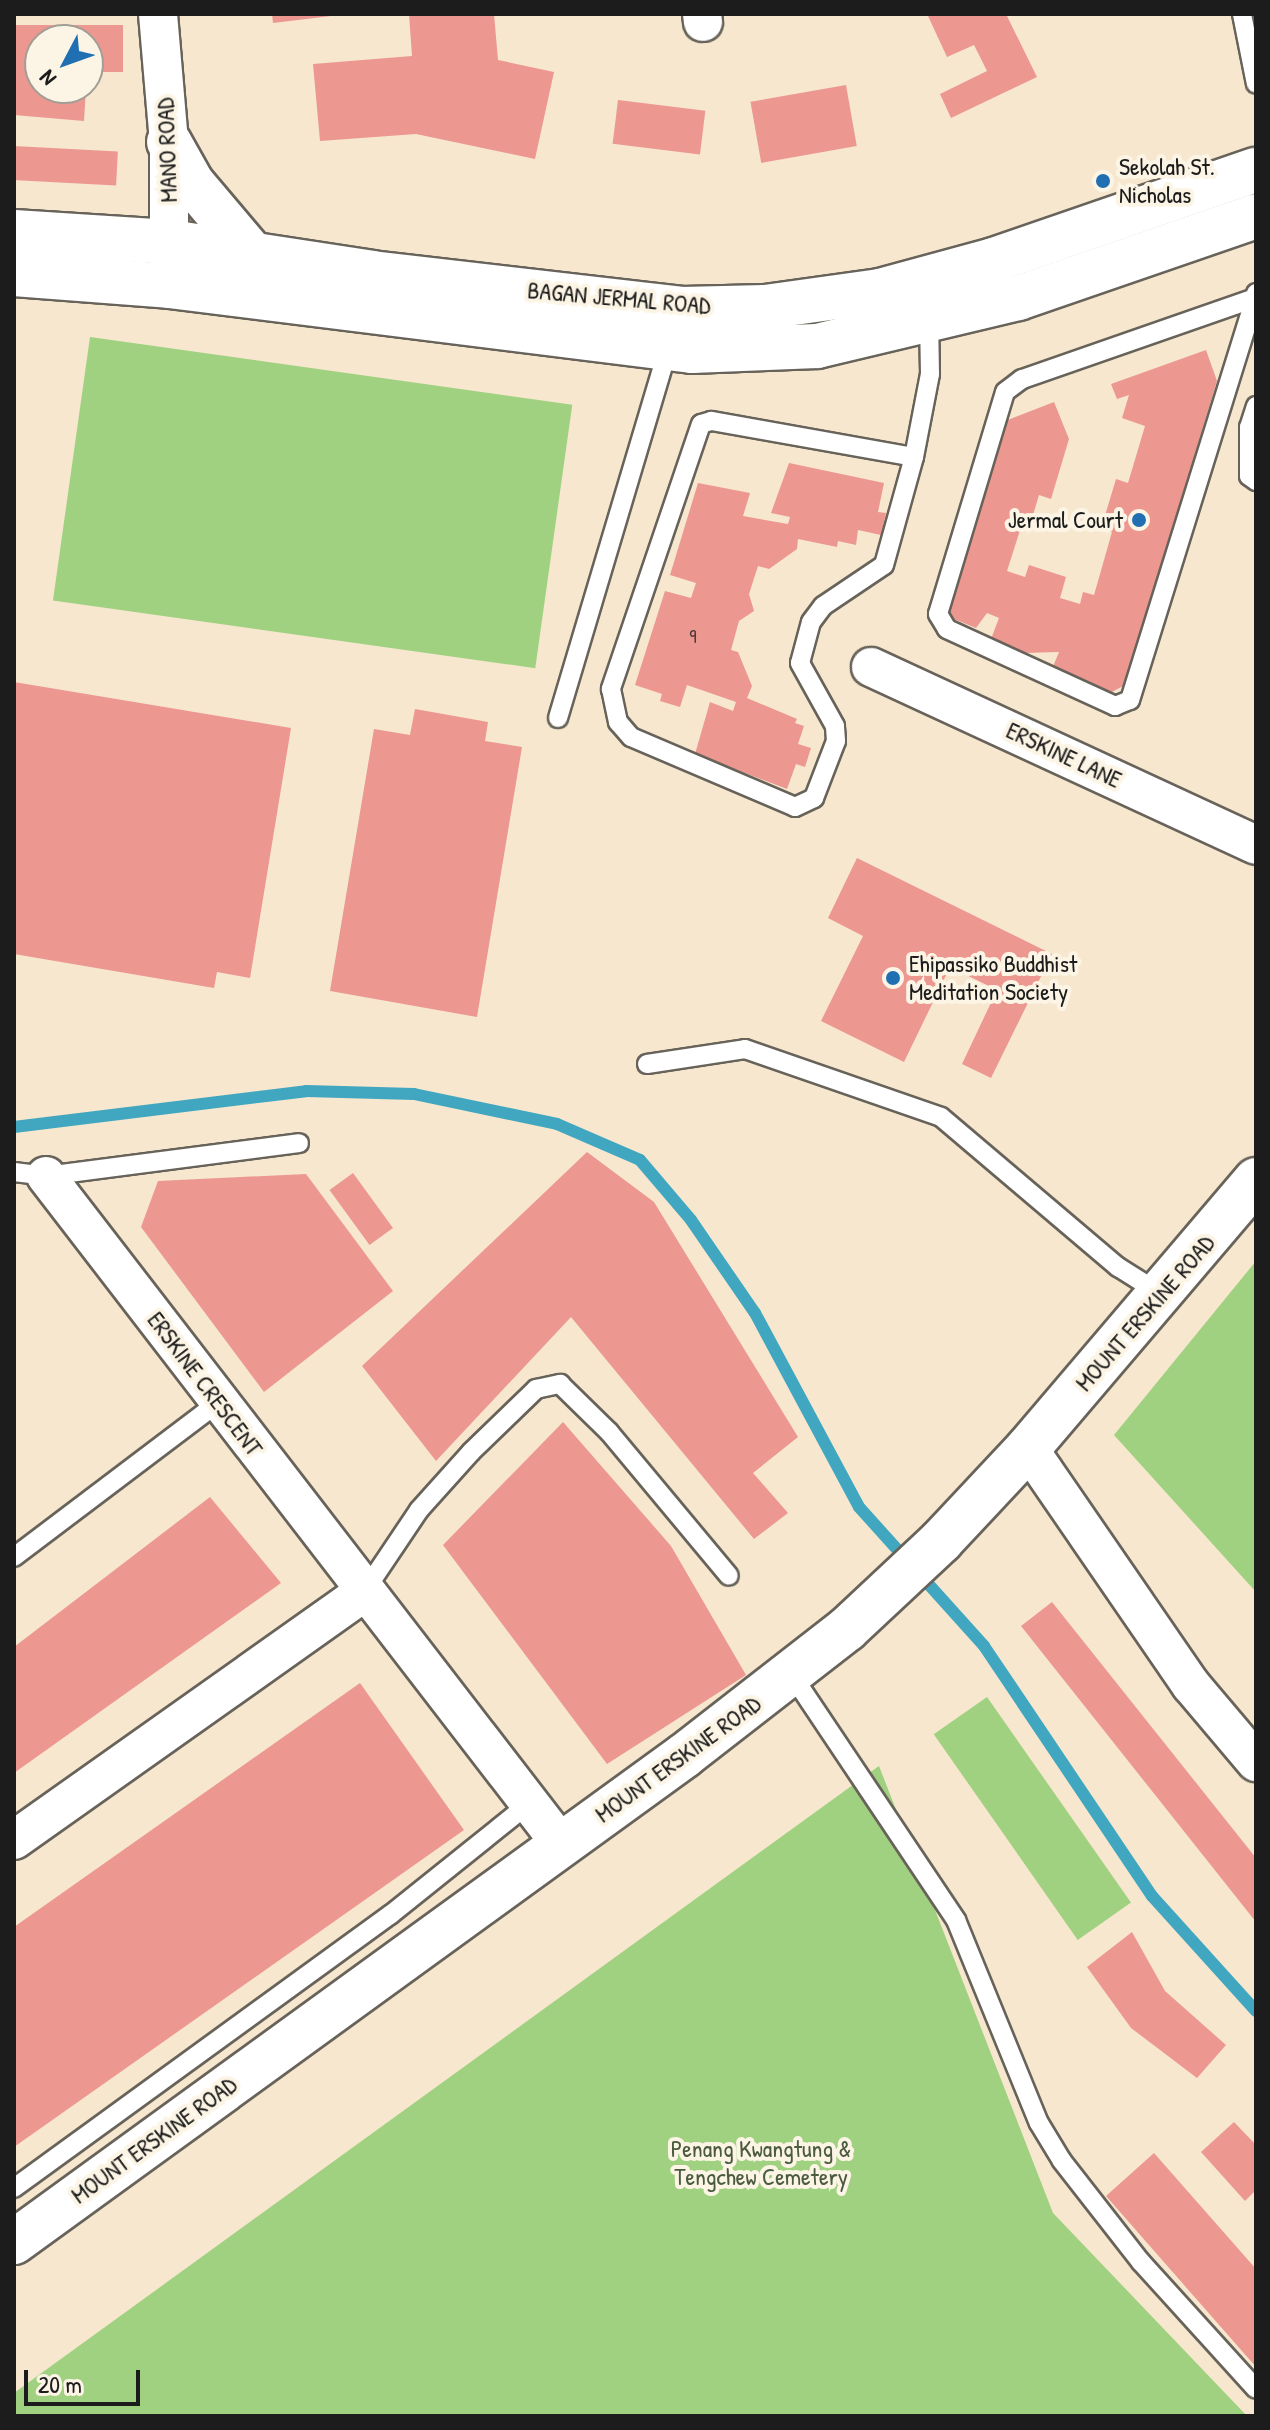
<!DOCTYPE html>
<html>
<head>
<meta charset="utf-8">
<style>
  body { margin:0 }
  #map { position:relative; width:1270px; height:2430px; overflow:hidden; background:#f6e7ce; font-family:"Patrick Hand",sans-serif }
  div>[style] { position:absolute }
  .green>* { inset:0; background:#9fd180; transform-origin:0 0 }
  .stream>* { height:12px; margin:-6px; padding:0 6px; transform-origin:6px; border-radius:6px; background:#41a7c1 }
  .building>* { inset:0; background:#ed9791; transform-origin:0 0 }
  .roads { filter:drop-shadow(2px 0 #68635a) drop-shadow(-2px 0 #68635a) drop-shadow(0 2px #68635a) drop-shadow(0 -2px #68635a) }
  .service>* { height:18px; margin:-9px; padding:0 9px; transform-origin:9px; border-radius:9px; background:#fff }
  .minor>* { height:38px; margin:-19px; padding:0 19px; transform-origin:19px; border-radius:19px; background:#fff }
  .secondary>* { height:44px; margin:-22px; padding:0 22px; transform-origin:22px; border-radius:22px; background:#fff }
  .primary>* { height:44px; margin:-22px; padding:0 22px; transform-origin:22px; border-radius:22px; background:#fff }
  .dots>* { width:22px; height:22px; translate:-50% -50%; box-sizing:border-box; border:4px solid #fcf5e5; border-radius:50% }
  span { translate:-50% -50%; white-space:nowrap; text-align:center; line-height:1.15; -webkit-text-stroke:8px #fcf5e5; paint-order:stroke }
  .number-label { font-size:20px; color:#503b39 }
  .number-label span { -webkit-text-stroke-width:0 }
  .street-label { font-size:24px; color:#1c1c1c }
  .poi-label { font-size:24px; color:#1c1c1c }
  .left { translate:0 -50%; text-align:left }
  .right { translate:-100% -50%; text-align:right }
  .park-label { font-size:24px; color:#4a5b3f }
  .frame { position:absolute; inset:0; border:16px solid #1c1c1c; pointer-events:none }
  .north { position:absolute; left:24px; top:24px; width:80px; height:80px; box-sizing:border-box; background:#fcf5e5; border:2px solid #a29e95; border-radius:50%; rotate:229deg; font-size:22px; font-weight:700; line-height:32px; text-align:center; color:#1c1c1c }
  .north::after { content:''; display:block; margin:auto; width:28px; height:36px; background:#1f6fb2; clip-path:polygon(50% 0,100% 100%,50% 72%,0 100%) }
  .scale { position:absolute; left:24px; top:2370px; width:116px; height:36px; box-sizing:border-box; border:4px solid #1c1c1c; border-top:0; padding-left:10px; font-size:24px; line-height:28px; white-space:nowrap; color:#1c1c1c; -webkit-text-stroke:6px #fcf5e5; paint-order:stroke }
</style>
</head>
<body>
<div id="map">
  <div class="green">
    <i style="left:90px;top:337px;width:487px;height:266px;rotate:8deg"></i>
    <i style="clip-path:polygon(1256px 1261px,1256px 1592px,1114px 1435px)"></i>
    <i style="left:987px;top:1697px;width:251px;height:65px;rotate:55deg"></i>
    <i style="clip-path:polygon(879px 1766px,1053px 2213px,1247px 2416px,14px 2416px,14px 2393px)"></i>
  </div>
  <div class="stream">
    <i style="left:14px;top:1127px;width:294px;rotate:-7deg"></i>
    <i style="left:306px;top:1091px;width:108px;rotate:1.6deg"></i>
    <i style="left:414px;top:1094px;width:146px;rotate:11.8deg"></i>
    <i style="left:557px;top:1124px;width:90px;rotate:23.4deg"></i>
    <i style="left:640px;top:1160px;width:79px;rotate:49.6deg"></i>
    <i style="left:691px;top:1220px;width:113px;rotate:55.5deg"></i>
    <i style="left:755px;top:1313px;width:220px;rotate:61.8deg"></i>
    <i style="left:859px;top:1507px;width:187px;rotate:48deg"></i>
    <i style="left:984px;top:1646px;width:301px;rotate:56.1deg"></i>
    <i style="left:1152px;top:1896px;width:155px;rotate:47.9deg"></i>
  </div>
  <div class="building">
    <i style="clip-path:polygon(272px 14px,331px 14px,331px 16px,273px 23px)"></i>
    <i style="clip-path:polygon(409px 14px,494px 14px,498px 60px,554px 72px,535px 159px,416px 134px,320px 141px,313px 64px,412px 56px)"></i>
    <i style="clip-path:polygon(932px 14px,1006px 14px,1037px 77px,951px 118px,940px 94px,987px 71px,974px 45px,947px 57px,928px 16px)"></i>
    <i style="clip-path:polygon(14px 25px,123px 25px,123px 72px,88px 72px,88px 40px,40px 40px,40px 88px,86px 88px,84px 121px,14px 115px)"></i>
    <i style="left:846px;top:85px;width:62px;height:97px;rotate:80deg"></i>
    <i style="left:618px;top:100px;width:88px;height:44px;rotate:7deg"></i>
    <i style="left:14px;top:146px;width:104px;height:34px;rotate:3deg"></i>
    <i style="clip-path:polygon(1206px 350px,1217px 381px,1125px 685px,1110px 693px,1052px 669px,1059px 652px,1023px 653px,991px 639px,999px 618px,987px 613px,976px 628px,944px 615px,1000px 423px,1054px 402px,1069px 439px,1051px 499px,1039px 495px,1033px 515px,1022px 524px,1007px 571px,1025px 577px,1029px 565px,1066px 577px,1060px 598px,1080px 604px,1083px 592px,1094px 595px,1112px 532px,1101px 529px,1116px 479px,1128px 483px,1145px 426px,1122px 418px,1129px 395px,1117px 399px,1111px 384px)"></i>
    <i style="clip-path:polygon(789px 463px,884px 483px,878px 512px,886px 513px,881px 535px,858px 530px,856px 545px,838px 541px,837px 547px,798px 539px,797px 549px,769px 569px,758px 566px,749px 594px,754px 611px,739px 621px,731px 650px,738px 652px,752px 686px,747px 698px,797px 719px,795px 723px,804px 726px,798px 744px,811px 748px,805px 767px,796px 764px,787px 789px,695px 754px,710px 702px,733px 711px,736px 702px,687px 685px,680px 707px,660px 701px,662px 694px,635px 685px,665px 591px,691px 598px,696px 583px,670px 575px,698px 483px,750px 493px,743px 516px,788px 524px,790px 517px,771px 513px)"></i>
    <i style="clip-path:polygon(14px 682px,291px 728px,250px 978px,217px 972px,214px 988px,14px 954px)"></i>
    <i style="clip-path:polygon(415px 709px,488px 722px,485px 741px,522px 747px,477px 1017px,330px 991px,374px 729px,410px 735px)"></i>
    <i style="clip-path:polygon(857px 858px,1052px 954px,991px 1078px,962px 1064px,997px 990px,950px 967px,904px 1062px,821px 1021px,863px 936px,828px 918px)"></i>
    <i style="clip-path:polygon(587px 1152px,654px 1202px,798px 1437px,753px 1473px,788px 1513px,754px 1539px,571px 1317px,436px 1461px,362px 1366px)"></i>
    <i style="left:353px;top:1173px;width:68px;height:29px;rotate:54deg"></i>
    <i style="clip-path:polygon(306px 1174px,393px 1291px,264px 1392px,141px 1227px,158px 1181px)"></i>
    <i style="clip-path:polygon(563px 1422px,671px 1546px,746px 1675px,607px 1764px,443px 1545px)"></i>
    <i style="clip-path:polygon(210px 1497px,281px 1583px,14px 1773px,14px 1647px)"></i>
    <i style="clip-path:polygon(1052px 1602px,1256px 1858px,1256px 1922px,1021px 1626px)"></i>
    <i style="clip-path:polygon(360px 1683px,464px 1830px,14px 2147px,14px 1927px)"></i>
    <i style="clip-path:polygon(1132px 1932px,1165px 1991px,1226px 2045px,1197px 2078px,1131px 2028px,1087px 1967px)"></i>
    <i style="clip-path:polygon(1234px 2122px,1256px 2145px,1256px 2190px,1245px 2201px,1201px 2152px)"></i>
    <i style="clip-path:polygon(1154px 2153px,1256px 2269px,1256px 2367px,1106px 2196px)"></i>
  </div>
  <div class="roads">
    <div class="service">
      <i style="left:1242px;top:14px;width:71px;rotate:78.7deg"></i>
      <i style="left:1255px;top:298px;width:247px;rotate:160.8deg"></i>
      <i style="left:1022px;top:379px;width:21px;rotate:143deg"></i>
      <i style="left:1005px;top:392px;width:232px;rotate:106.8deg"></i>
      <i style="left:938px;top:614px;width:17px;rotate:59deg"></i>
      <i style="left:947px;top:629px;width:185px;rotate:24.6deg"></i>
      <i style="left:1115px;top:706px;width:16px;rotate:-22deg"></i>
      <i style="left:1130px;top:700px;width:421px;rotate:-72.7deg"></i>
      <i style="left:1255px;top:298px;width:5px;rotate:-79deg"></i>
      <i style="left:1256px;top:406px;width:22px;rotate:108deg"></i>
      <i style="left:1249px;top:427px;width:49px;rotate:90deg"></i>
      <i style="left:1249px;top:476px;width:9px;rotate:36deg"></i>
      <i style="left:914px;top:457px;width:206px;rotate:-169.9deg"></i>
      <i style="left:711px;top:421px;width:10px;rotate:163deg"></i>
      <i style="left:701px;top:424px;width:280px;rotate:108.8deg"></i>
      <i style="left:611px;top:689px;width:34px;rotate:78deg"></i>
      <i style="left:618px;top:722px;width:20px;rotate:49deg"></i>
      <i style="left:631px;top:737px;width:178px;rotate:23.1deg"></i>
      <i style="left:795px;top:807px;width:21px;rotate:-25deg"></i>
      <i style="left:814px;top:798px;width:61px;rotate:-68.9deg"></i>
      <i style="left:836px;top:741px;width:15px;rotate:-94deg"></i>
      <i style="left:835px;top:726px;width:72px;rotate:-119.1deg"></i>
      <i style="left:800px;top:663px;width:42px;rotate:-75deg"></i>
      <i style="left:811px;top:622px;width:20px;rotate:-53deg"></i>
      <i style="left:823px;top:606px;width:73px;rotate:-33.9deg"></i>
      <i style="left:884px;top:565px;width:112px;rotate:-74.5deg"></i>
      <i style="left:914px;top:457px;width:85px;rotate:-79.1deg"></i>
      <i style="left:930px;top:374px;width:55px;rotate:-91deg"></i>
      <i style="left:558px;top:718px;width:386px;rotate:-73.4deg"></i>
      <i style="left:647px;top:1064px;width:99px;rotate:-8.7deg"></i>
      <i style="left:745px;top:1049px;width:207px;rotate:19.1deg"></i>
      <i style="left:941px;top:1117px;width:232px;rotate:40.3deg"></i>
      <i style="left:1118px;top:1267px;width:51px;rotate:32.1deg"></i>
      <i style="left:14px;top:1172px;width:32px;rotate:7deg"></i>
      <i style="left:46px;top:1176px;width:255px;rotate:-7.4deg"></i>
      <i style="left:14px;top:1557px;width:257px;rotate:-37.1deg"></i>
      <i style="left:364px;top:1592px;width:99px;rotate:-56.1deg"></i>
      <i style="left:419px;top:1510px;width:78px;rotate:-48.1deg"></i>
      <i style="left:471px;top:1452px;width:91px;rotate:-44.1deg"></i>
      <i style="left:536px;top:1389px;width:25px;rotate:-12deg"></i>
      <i style="left:560px;top:1384px;width:69px;rotate:44.4deg"></i>
      <i style="left:609px;top:1432px;width:187px;rotate:50.2deg"></i>
      <i style="left:792px;top:1675px;width:295px;rotate:56.2deg"></i>
      <i style="left:956px;top:1920px;width:219px;rotate:67.8deg"></i>
      <i style="left:1039px;top:2123px;width:44px;rotate:58.8deg"></i>
      <i style="left:1062px;top:2161px;width:128px;rotate:52deg"></i>
      <i style="left:1141px;top:2262px;width:171px;rotate:47.8deg"></i>
      <i style="left:14px;top:2188px;width:465px;rotate:-36deg"></i>
      <i style="left:390px;top:1915px;width:179px;rotate:-38.7deg"></i>
    </div>
    <div class="minor">
      <i style="left:158px;top:14px;width:128px;rotate:85.1deg"></i>
      <i style="left:169px;top:142px;width:129px;rotate:90deg"></i>
      <i style="left:702px;top:14px;width:8px;rotate:83deg"></i>
      <i style="left:871px;top:667px;width:424px;rotate:24.8deg"></i>
      <i style="left:46px;top:1176px;width:843px;rotate:52.37deg"></i>
      <i style="left:1028px;top:1448px;width:288px;rotate:55.5deg"></i>
      <i style="left:1191px;top:1685px;width:101px;rotate:49.8deg"></i>
      <i style="left:14px;top:1840px;width:429px;rotate:-35.3deg"></i>
    </div>
    <div class="secondary">
      <i style="left:14px;top:2242px;width:829px;rotate:-35.97deg"></i>
      <i style="left:685px;top:1755px;width:205px;rotate:-37.9deg"></i>
      <i style="left:847px;top:1629px;width:129px;rotate:-43.1deg"></i>
      <i style="left:941px;top:1541px;width:127px;rotate:-46.9deg"></i>
      <i style="left:1028px;top:1448px;width:352px;rotate:-49.6deg"></i>
    </div>
    <div class="primary">
      <i style="left:169px;top:142px;width:47px;rotate:60.7deg"></i>
      <i style="left:192px;top:183px;width:93px;rotate:49.8deg"></i>
      <i style="left:14px;top:232px;width:156px;rotate:3.7deg"></i>
      <i style="left:170px;top:242px;width:204px;rotate:8.7deg"></i>
      <i style="left:372px;top:273px;width:312px;rotate:6.6deg"></i>
      <i style="left:682px;top:309px;width:83px;rotate:-1.4deg"></i>
      <i style="left:765px;top:307px;width:116px;rotate:-7.9deg"></i>
      <i style="left:880px;top:291px;width:118px;rotate:-15.2deg"></i>
      <i style="left:994px;top:260px;width:277px;rotate:-19deg"></i>
      <i style="left:14px;top:274px;width:155px;rotate:4.4deg"></i>
      <i style="left:169px;top:286px;width:527px;rotate:7.08deg"></i>
      <i style="left:692px;top:351px;width:125px;rotate:-2.3deg"></i>
      <i style="left:817px;top:346px;width:207px;rotate:-13.4deg"></i>
      <i style="left:1018px;top:298px;width:252px;rotate:-19deg"></i>
    </div>
  </div>
  <div class="dots">
    <i style="left:1103px;top:181px;background:#1f6fb2"></i>
    <i style="left:1139px;top:520px;background:#1f6fb2"></i>
    <i style="left:893px;top:978px;background:#1f6fb2"></i>
  </div>
  <div class="number-label">
    <span style="left:693px;top:635px">9</span>
  </div>
  <div class="street-label">
    <span style="left:167px;top:150px;rotate:-92deg">MANO ROAD</span>
    <span style="left:619px;top:298px;rotate:5deg">BAGAN JERMAL ROAD</span>
    <span style="left:1064px;top:755px;rotate:25deg">ERSKINE LANE</span>
    <span style="left:1145px;top:1313px;rotate:-49deg">MOUNT ERSKINE ROAD</span>
    <span style="left:205px;top:1384px;rotate:53deg">ERSKINE CRESCENT</span>
    <span style="left:678px;top:1759px;rotate:-36deg">MOUNT ERSKINE ROAD</span>
    <span style="left:154px;top:2140px;rotate:-36deg">MOUNT ERSKINE ROAD</span>
  </div>
  <div class="poi-label">
    <span class="left" style="left:1119px;top:181px">Sekolah St.<br>Nicholas</span>
    <span class="right" style="left:1123px;top:520px">Jermal Court</span>
    <span class="left" style="left:909px;top:978px">Ehipassiko Buddhist<br>Meditation Society</span>
  </div>
  <div class="park-label">
    <span style="left:761px;top:2163px">Penang Kwangtung &amp;<br>Tengchew Cemetery</span>
  </div>
  <div class="frame"></div>
  <div class="north">N</div>
  <div class="scale">20 m</div>
</div>
</body>
</html>
